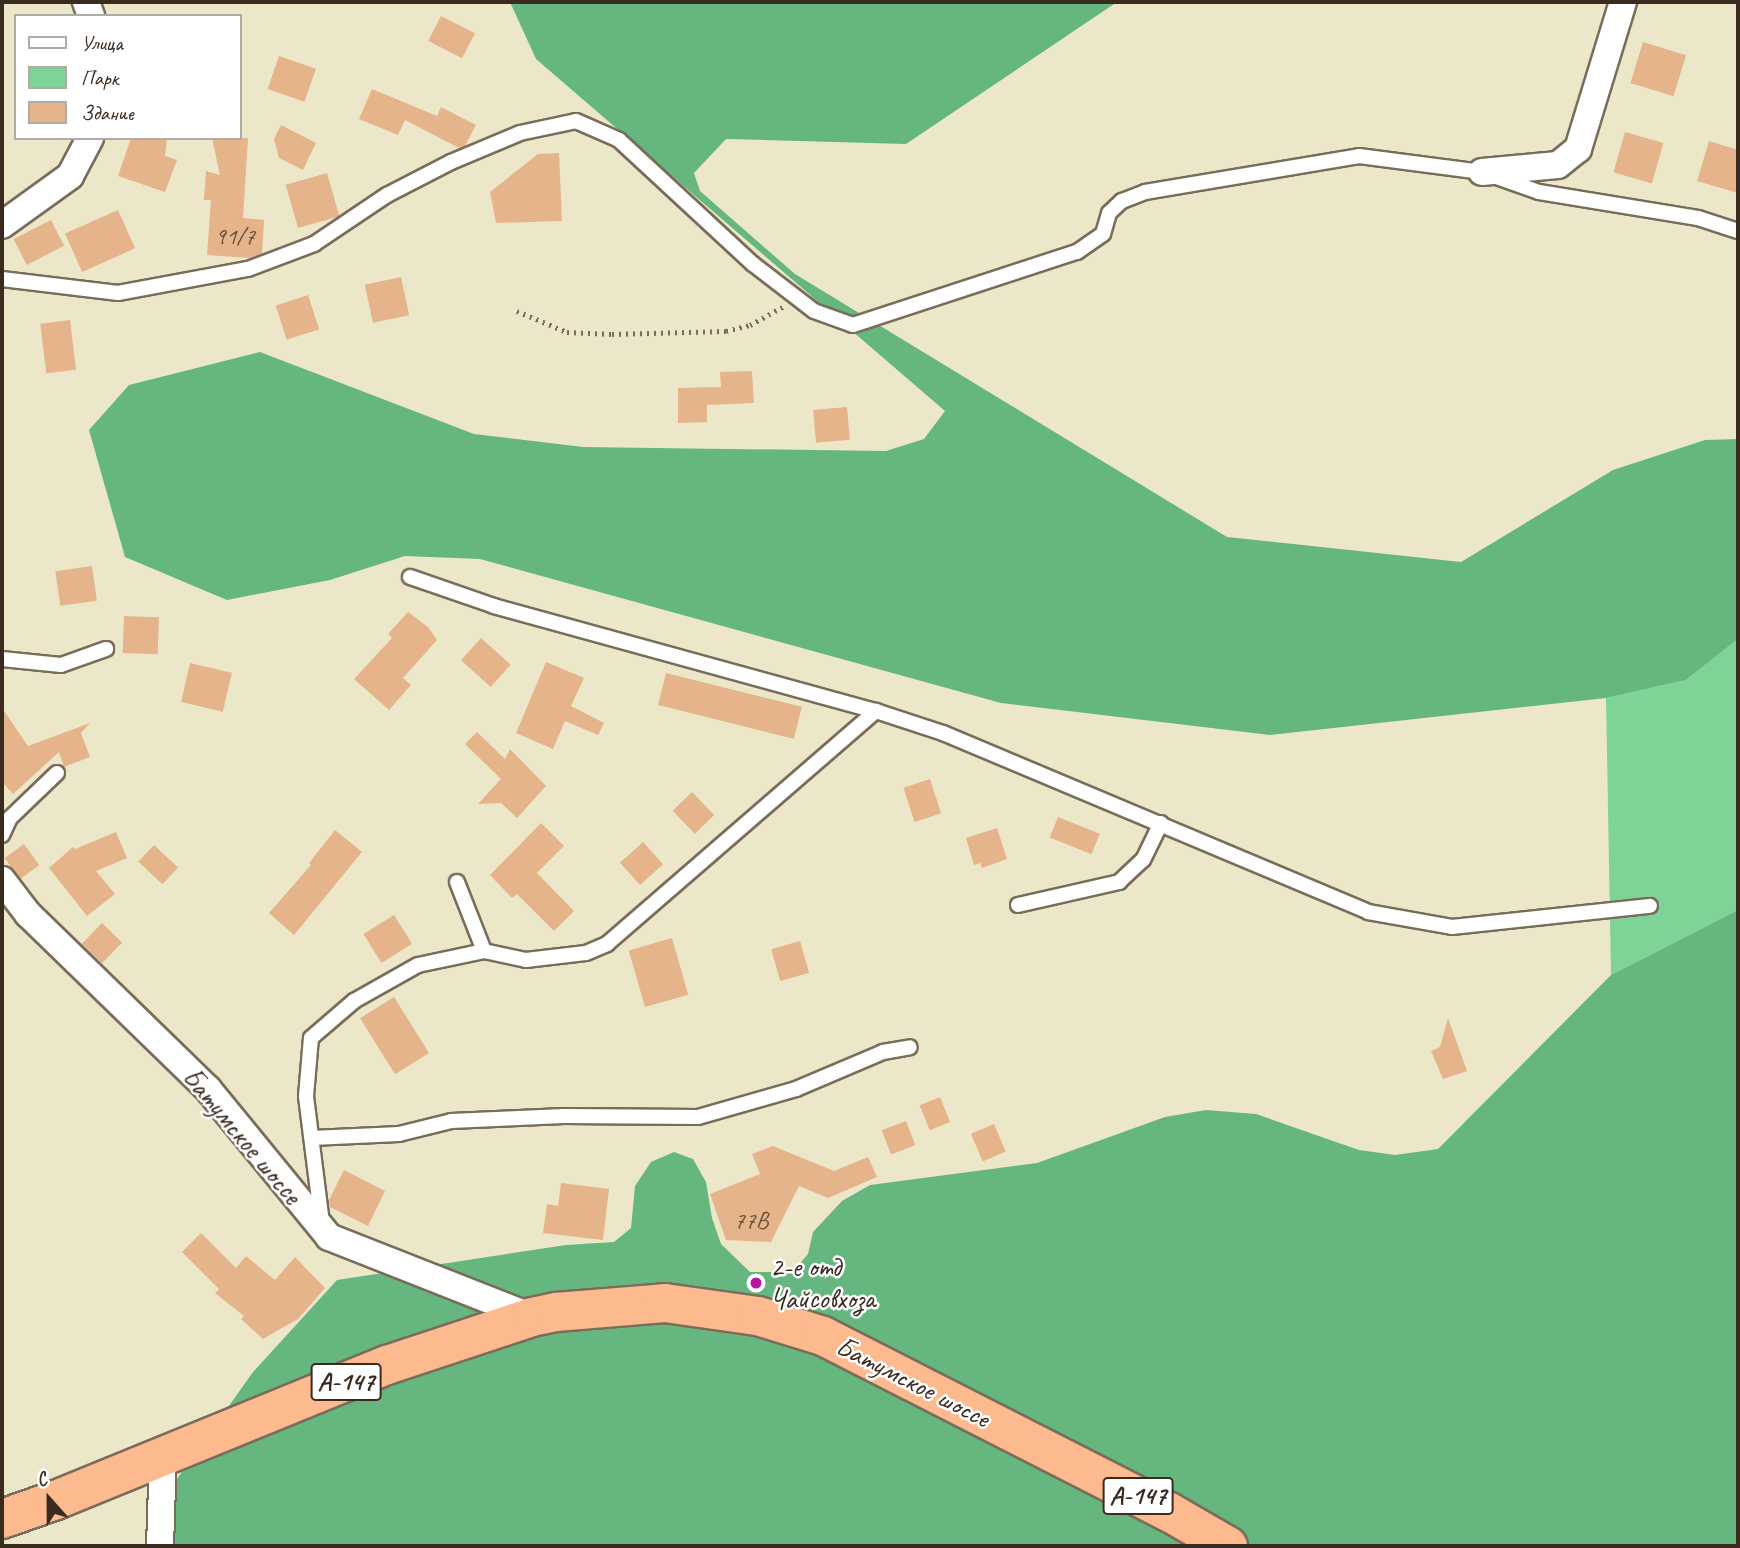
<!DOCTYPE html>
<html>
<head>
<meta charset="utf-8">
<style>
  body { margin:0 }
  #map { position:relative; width:1740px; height:1548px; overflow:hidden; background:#ede7ca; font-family:Caveat,sans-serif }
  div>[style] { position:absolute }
  .green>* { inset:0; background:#7ed497 }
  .forest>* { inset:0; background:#66b680 }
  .building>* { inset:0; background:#e5b48b; transform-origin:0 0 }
  .path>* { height:4.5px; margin-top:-2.25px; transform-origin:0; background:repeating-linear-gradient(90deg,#796c5a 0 2px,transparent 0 7px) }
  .roads { filter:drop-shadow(2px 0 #796c5a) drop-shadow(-2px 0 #796c5a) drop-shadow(0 2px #796c5a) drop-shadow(0 -2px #796c5a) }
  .lane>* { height:14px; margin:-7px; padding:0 7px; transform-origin:7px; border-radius:7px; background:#fff }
  .street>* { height:26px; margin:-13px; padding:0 13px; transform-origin:13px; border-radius:13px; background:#fff }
  .highway>* { height:38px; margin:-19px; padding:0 19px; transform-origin:19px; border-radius:19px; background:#fcba8e }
  .dots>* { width:19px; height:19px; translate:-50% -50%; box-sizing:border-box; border:4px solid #fff; border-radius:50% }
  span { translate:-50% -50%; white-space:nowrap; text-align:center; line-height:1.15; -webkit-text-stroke:5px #fff; paint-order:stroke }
  .number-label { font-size:24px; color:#664c39 }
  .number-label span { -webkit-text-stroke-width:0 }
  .shield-label span { padding:2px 5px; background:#fff; border:2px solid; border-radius:5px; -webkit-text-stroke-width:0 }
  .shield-label { font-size:26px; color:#3b2a1e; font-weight:700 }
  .street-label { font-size:28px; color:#3b2a1e }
  .poi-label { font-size:28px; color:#3b2a1e }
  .left { translate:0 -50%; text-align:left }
  .frame { position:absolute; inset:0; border:4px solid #3b2a1e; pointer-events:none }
  .legend { position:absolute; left:14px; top:14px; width:228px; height:126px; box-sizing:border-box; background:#fff; border:2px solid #b1aaa5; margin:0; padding:9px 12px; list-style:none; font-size:21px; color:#3b2a1e }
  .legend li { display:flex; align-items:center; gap:14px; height:35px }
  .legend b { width:35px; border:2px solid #b1aaa5 }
  .north { position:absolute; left:14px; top:1464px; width:70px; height:70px; -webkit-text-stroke:5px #fff; paint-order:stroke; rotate:339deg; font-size:19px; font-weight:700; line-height:28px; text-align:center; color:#3b2a1e }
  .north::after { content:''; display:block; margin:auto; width:24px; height:32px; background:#3b2a1e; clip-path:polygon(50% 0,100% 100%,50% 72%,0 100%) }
</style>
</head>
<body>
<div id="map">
  <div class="green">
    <i style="clip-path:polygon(1738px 639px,1738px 910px,1611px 975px,1606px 698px,1686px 680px)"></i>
  </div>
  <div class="forest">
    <i style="clip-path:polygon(510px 2px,1117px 2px,906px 144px,726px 139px,694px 173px,700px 191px,795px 274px,1227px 537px,1461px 562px,1613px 470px,1705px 440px,1738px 439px,1738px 639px,1686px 680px,1606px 698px,1270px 735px,1001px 703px,480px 559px,405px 556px,330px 580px,227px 600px,125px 557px,89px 430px,129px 385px,260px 352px,474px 434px,583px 447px,886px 451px,924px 439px,945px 411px,536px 59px)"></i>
    <i style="clip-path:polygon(1738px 910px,1738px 1546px,172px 1546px,172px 1486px,253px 1372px,337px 1280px,566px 1245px,614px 1242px,631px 1228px,635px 1186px,651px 1162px,674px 1152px,693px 1159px,706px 1182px,712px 1218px,721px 1244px,750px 1272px,775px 1272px,796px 1268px,808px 1254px,813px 1232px,842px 1201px,870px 1185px,1037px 1163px,1165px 1117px,1206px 1110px,1256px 1114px,1359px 1150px,1395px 1155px,1438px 1149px,1611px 975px)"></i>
  </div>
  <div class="building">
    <i style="left:441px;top:16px;width:38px;height:28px;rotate:27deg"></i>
    <i style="left:1643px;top:42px;width:45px;height:43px;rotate:17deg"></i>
    <i style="left:279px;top:56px;width:39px;height:35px;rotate:19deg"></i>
    <i style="clip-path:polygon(372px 89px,437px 116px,441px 107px,476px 125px,465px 146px,459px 148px,405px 120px,398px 135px,359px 119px)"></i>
    <i style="clip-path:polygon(281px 125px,316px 143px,303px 170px,279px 158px,274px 139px)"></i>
    <i style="left:1625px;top:132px;width:40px;height:42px;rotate:16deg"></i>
    <i style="clip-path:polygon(131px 138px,167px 138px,165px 156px,177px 160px,165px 192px,118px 176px)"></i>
    <i style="clip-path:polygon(212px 138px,248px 138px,243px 218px,264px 220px,262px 254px,250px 258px,207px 255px,211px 200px,204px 200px,206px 171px,220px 175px)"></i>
    <i style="clip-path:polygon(1709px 141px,1738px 150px,1738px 193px,1697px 181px)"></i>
    <i style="clip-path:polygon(559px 153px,562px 221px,496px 223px,490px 192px,538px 154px)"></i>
    <i style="left:327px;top:173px;width:45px;height:43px;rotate:74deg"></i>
    <i style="left:118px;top:210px;width:42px;height:58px;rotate:66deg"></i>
    <i style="left:51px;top:220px;width:29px;height:42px;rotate:63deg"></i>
    <i style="left:401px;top:277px;width:39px;height:37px;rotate:78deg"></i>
    <i style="left:308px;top:295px;width:36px;height:34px;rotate:72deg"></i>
    <i style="left:70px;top:320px;width:50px;height:30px;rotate:83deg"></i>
    <i style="clip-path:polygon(752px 371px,754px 403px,707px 405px,707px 422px,678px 423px,678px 388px,721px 387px,720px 372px)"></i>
    <i style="left:847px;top:407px;width:33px;height:34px;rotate:85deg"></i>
    <i style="left:92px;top:566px;width:35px;height:37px;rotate:82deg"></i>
    <i style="clip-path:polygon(408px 612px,428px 627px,437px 640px,403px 678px,411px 685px,389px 710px,354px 679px,392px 638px,388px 634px)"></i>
    <i style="left:124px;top:616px;width:35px;height:37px;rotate:2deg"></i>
    <i style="left:481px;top:638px;width:40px;height:30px;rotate:42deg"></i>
    <i style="clip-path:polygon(546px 662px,584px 678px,571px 706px,604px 723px,598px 735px,565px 721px,553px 749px,516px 733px)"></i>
    <i style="left:190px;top:663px;width:43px;height:40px;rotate:13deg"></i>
    <i style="left:666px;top:673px;width:140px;height:33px;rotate:14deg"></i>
    <i style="clip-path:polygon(2px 708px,28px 746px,90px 723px,81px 733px,90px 757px,64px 767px,59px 752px,13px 794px,2px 782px)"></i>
    <i style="clip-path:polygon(477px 732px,505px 759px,510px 749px,546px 786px,517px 818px,501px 803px,478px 804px,501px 779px,465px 744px)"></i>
    <i style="left:930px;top:779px;width:36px;height:28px;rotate:72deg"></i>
    <i style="left:692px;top:792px;width:32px;height:27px;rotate:46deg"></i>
    <i style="left:1058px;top:817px;width:45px;height:22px;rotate:22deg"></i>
    <i style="clip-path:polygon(541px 823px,564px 846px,537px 873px,574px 911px,554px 931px,517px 894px,512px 898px,490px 875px)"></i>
    <i style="clip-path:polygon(997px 828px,1007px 859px,982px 868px,980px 863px,974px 865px,966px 838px)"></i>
    <i style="clip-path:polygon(335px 830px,362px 852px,294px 935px,269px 913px,311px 865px,309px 863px)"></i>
    <i style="clip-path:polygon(116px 832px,127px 858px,96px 871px,115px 894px,87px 916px,49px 868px,73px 847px,75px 849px)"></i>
    <i style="left:643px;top:842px;width:30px;height:31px;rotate:48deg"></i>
    <i style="left:24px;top:844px;width:26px;height:24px;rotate:54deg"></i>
    <i style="left:154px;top:845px;width:33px;height:23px;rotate:43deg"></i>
    <i style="left:394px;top:915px;width:34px;height:36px;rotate:58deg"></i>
    <i style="left:102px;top:923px;width:28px;height:29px;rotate:44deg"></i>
    <i style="left:672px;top:938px;width:59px;height:45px;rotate:74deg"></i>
    <i style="left:800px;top:941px;width:33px;height:30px;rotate:74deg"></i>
    <i style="left:394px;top:997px;width:66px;height:40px;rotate:58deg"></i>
    <i style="clip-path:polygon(1448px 1018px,1467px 1071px,1443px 1079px,1431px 1051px,1440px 1047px)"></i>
    <i style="left:940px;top:1097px;width:27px;height:22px;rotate:68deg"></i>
    <i style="left:906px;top:1121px;width:26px;height:26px;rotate:69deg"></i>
    <i style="left:994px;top:1124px;width:30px;height:25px;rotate:67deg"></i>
    <i style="clip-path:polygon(773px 1146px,834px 1171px,868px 1157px,877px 1177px,828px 1198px,799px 1186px,771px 1242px,726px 1240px,710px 1194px,760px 1174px,752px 1154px)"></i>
    <i style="clip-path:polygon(344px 1170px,385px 1191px,368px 1226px,330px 1207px,329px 1200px)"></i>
    <i style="clip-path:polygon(561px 1183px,609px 1189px,603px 1240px,543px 1233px,547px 1204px,558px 1206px)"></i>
    <i style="clip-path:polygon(201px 1233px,236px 1268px,246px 1256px,275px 1280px,295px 1257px,325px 1288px,298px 1319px,263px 1339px,241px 1319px,244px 1316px,215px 1293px,219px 1289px,182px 1252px)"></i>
  </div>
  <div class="path">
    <i style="left:517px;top:311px;width:54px;rotate:22.8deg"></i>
    <i style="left:567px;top:332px;width:45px;rotate:2.5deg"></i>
    <i style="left:612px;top:334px;width:114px;rotate:-1.5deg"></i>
    <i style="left:726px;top:331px;width:25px;rotate:-14deg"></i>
    <i style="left:750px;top:325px;width:38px;rotate:-29deg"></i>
  </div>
  <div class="roads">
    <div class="lane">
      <i style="left:2px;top:279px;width:117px;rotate:6.9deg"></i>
      <i style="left:118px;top:293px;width:132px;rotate:-10.5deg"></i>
      <i style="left:248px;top:269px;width:71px;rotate:-20.7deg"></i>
      <i style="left:314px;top:244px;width:88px;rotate:-33.9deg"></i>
      <i style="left:387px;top:195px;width:72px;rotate:-27.3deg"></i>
      <i style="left:451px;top:162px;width:75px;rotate:-22.8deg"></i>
      <i style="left:520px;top:133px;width:57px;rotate:-12.1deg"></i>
      <i style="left:576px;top:121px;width:47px;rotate:23.8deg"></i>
      <i style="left:619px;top:140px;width:183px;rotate:42.8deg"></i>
      <i style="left:753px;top:264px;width:77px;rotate:37.6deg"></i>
      <i style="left:814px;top:311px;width:41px;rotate:19.7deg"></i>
      <i style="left:853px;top:325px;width:236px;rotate:-18.1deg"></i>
      <i style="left:1077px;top:252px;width:32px;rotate:-35deg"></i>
      <i style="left:1103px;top:234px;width:22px;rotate:-74deg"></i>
      <i style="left:1109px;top:213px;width:18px;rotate:-43deg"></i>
      <i style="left:1122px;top:201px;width:25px;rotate:-21deg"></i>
      <i style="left:1145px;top:192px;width:217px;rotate:-9.5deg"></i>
      <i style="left:1359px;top:156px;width:124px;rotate:7.4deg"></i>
      <i style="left:1482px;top:172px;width:60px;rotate:19.3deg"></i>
      <i style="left:1539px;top:192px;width:161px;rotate:9.3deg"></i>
      <i style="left:1698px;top:218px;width:42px;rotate:18deg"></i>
      <i style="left:410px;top:577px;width:89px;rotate:19deg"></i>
      <i style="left:494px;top:606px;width:396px;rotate:15.4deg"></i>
      <i style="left:876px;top:711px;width:71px;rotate:18.2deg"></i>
      <i style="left:943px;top:733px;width:461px;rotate:22.8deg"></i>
      <i style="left:1368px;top:912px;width:85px;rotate:10.1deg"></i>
      <i style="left:1452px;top:927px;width:199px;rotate:-6.1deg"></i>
      <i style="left:2px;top:659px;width:59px;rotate:5.8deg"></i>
      <i style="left:61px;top:665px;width:48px;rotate:-19.6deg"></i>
      <i style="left:2px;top:835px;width:19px;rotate:-65deg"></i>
      <i style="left:10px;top:818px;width:65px;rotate:-43.8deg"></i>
      <i style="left:457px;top:882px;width:74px;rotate:68.6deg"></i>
      <i style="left:1018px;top:905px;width:104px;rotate:-12.8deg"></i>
      <i style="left:1119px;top:882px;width:33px;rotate:-43deg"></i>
      <i style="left:1143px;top:860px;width:41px;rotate:-64.1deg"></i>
      <i style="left:312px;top:1138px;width:87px;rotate:-2.6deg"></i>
      <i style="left:399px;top:1134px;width:54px;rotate:-14deg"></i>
      <i style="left:451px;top:1121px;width:113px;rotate:-2.5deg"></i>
      <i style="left:564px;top:1116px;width:134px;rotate:0.4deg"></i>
      <i style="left:698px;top:1117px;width:102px;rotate:-15.9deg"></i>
      <i style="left:796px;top:1089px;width:95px;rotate:-23deg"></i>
      <i style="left:883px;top:1052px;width:27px;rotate:-10deg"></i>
      <i style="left:322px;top:1223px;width:128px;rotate:-97.2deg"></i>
      <i style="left:306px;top:1096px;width:58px;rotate:-85.1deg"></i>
      <i style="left:311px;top:1038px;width:57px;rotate:-40.7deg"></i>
      <i style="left:354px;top:1001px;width:73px;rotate:-29.4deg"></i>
      <i style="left:418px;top:965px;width:67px;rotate:-12deg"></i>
      <i style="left:484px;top:951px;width:43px;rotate:12.1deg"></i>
      <i style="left:526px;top:960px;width:60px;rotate:-6.7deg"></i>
      <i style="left:586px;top:953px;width:23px;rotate:-23deg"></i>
      <i style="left:607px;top:944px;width:356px;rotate:-40.9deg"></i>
    </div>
    <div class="street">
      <i style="left:86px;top:2px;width:15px;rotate:70deg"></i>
      <i style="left:1482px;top:172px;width:76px;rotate:-5.3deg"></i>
      <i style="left:1558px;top:165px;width:26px;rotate:-39deg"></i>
      <i style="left:1578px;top:149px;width:154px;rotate:-73deg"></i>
      <i style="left:2px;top:225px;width:84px;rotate:-35.8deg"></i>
      <i style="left:70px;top:176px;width:43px;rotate:-62.2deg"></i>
      <i style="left:2px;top:880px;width:43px;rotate:52.6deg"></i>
      <i style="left:28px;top:914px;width:251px;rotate:44.2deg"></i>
      <i style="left:208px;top:1089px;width:191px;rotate:50.7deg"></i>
      <i style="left:329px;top:1237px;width:218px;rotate:21.5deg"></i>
      <i style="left:160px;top:1546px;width:90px;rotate:-88.1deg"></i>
    </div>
    <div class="highway">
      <i style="left:2px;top:1519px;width:57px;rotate:-19.4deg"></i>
      <i style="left:56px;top:1500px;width:357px;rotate:-22.2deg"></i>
      <i style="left:387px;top:1365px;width:153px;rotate:-18.3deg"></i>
      <i style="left:532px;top:1317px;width:25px;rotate:-12deg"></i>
      <i style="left:556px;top:1312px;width:109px;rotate:-4.7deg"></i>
      <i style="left:665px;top:1303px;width:94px;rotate:8deg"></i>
      <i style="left:758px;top:1316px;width:68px;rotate:17.1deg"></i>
      <i style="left:823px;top:1336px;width:388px;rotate:27deg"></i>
      <i style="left:1169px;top:1512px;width:68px;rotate:30deg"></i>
    </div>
  </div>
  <div class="dots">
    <i style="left:756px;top:1283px;background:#b5179e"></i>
  </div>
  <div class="number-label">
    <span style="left:235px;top:237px">91/7</span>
    <span style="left:751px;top:1221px">77В</span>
  </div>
  <div class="shield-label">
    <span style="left:346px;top:1382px">А-147</span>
    <span style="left:1138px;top:1496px">А-147</span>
  </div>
  <div class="street-label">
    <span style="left:242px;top:1136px;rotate:50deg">Батумское шоссе</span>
    <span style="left:913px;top:1382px;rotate:27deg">Батумское шоссе</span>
  </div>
  <div class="poi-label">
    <span class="left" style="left:770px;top:1283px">2-е отд<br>Чайсовхоза</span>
  </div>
  <div class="frame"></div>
  <ul class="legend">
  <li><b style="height:9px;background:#fff"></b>Улица</li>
  <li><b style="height:19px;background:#7ed497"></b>Парк</li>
  <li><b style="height:19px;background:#e5b48b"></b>Здание</li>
  </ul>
  <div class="north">С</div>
</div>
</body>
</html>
